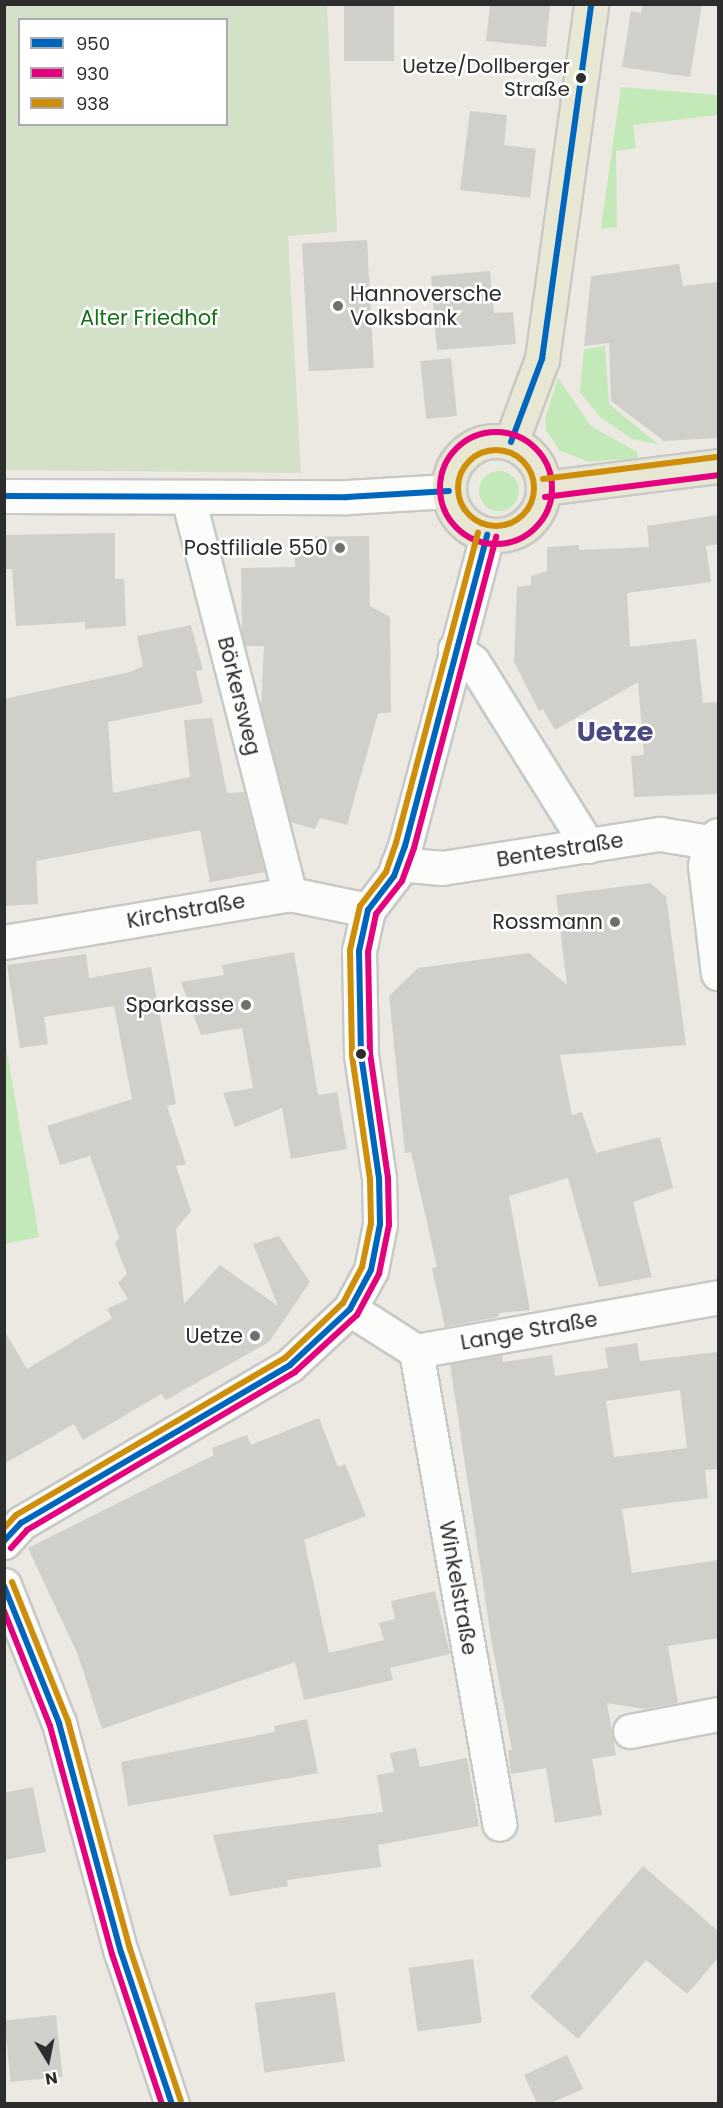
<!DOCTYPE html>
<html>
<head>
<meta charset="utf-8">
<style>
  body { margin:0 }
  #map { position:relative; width:723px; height:2108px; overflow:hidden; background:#ebe9e2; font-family:Poppins,sans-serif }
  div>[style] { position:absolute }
  .green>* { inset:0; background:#c4e9b9 }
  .round { border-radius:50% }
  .cemetery>* { inset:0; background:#d3e1c9 }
  .building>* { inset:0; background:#d0cfc9; transform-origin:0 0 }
  .roads { filter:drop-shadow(2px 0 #c8c8c7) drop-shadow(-2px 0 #c8c8c7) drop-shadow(0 2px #c8c8c7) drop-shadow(0 -2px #c8c8c7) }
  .minor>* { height:33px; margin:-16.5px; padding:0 16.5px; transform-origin:16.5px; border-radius:16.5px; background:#fcfcfb }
  .major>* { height:33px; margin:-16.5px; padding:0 16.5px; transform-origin:16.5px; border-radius:16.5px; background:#e8e7d4 }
  .major>.ring { margin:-16.5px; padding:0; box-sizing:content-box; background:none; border:33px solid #e8e7d4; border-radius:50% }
  .bus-1>* { height:6px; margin:-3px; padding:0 3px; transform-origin:3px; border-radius:3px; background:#0065bd }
  .bus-2>* { height:6px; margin:-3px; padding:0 3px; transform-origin:3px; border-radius:3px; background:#e5007d }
  .bus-2>.ring { margin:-3px; padding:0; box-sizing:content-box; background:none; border:6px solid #e5007d; border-radius:50% }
  .bus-3>* { height:6px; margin:-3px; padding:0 3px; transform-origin:3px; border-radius:3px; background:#cf8e09 }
  .bus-3>.ring { margin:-3px; padding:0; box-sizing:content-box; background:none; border:6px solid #cf8e09; border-radius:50% }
  .dots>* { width:16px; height:16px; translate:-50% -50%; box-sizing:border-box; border:3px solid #fff; border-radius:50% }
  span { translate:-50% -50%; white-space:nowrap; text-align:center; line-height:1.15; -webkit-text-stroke:5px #fff; paint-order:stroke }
  .bus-label { font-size:20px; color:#2d2d2d }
  .right { translate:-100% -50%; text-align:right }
  .poi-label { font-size:21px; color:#2d2d2d }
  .left { translate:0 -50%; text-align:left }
  .park-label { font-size:21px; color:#177116 }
  .street-label { font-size:21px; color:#2d2d2d }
  .district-label { font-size:27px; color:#4a4981; font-weight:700 }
  .frame { position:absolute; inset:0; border:6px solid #2d2d2d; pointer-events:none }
  .legend { position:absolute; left:18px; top:18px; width:210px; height:108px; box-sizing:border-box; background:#fff; border:2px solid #ababab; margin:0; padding:8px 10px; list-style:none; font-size:18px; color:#2d2d2d }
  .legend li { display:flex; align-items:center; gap:12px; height:30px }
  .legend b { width:30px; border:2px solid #ababab }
  .north { position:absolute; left:18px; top:2030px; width:60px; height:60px; -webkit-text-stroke:4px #fff; paint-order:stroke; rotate:170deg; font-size:16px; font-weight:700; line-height:24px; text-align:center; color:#2d2d2d }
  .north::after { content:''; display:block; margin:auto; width:21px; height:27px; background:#2d2d2d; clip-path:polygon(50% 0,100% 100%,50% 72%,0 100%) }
</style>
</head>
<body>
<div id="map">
  <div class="green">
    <i style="clip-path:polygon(621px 87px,718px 95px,718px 115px,633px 125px,636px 148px,616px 151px,617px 227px,601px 229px)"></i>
    <i style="clip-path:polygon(605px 346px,609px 404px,659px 445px,632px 439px,601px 418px,580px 392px,584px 349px)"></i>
    <i style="clip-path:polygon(558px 378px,591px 426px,637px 452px,638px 458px,589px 462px,559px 450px,546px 430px,545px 419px)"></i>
    <i class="round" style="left:479px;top:471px;width:40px;height:40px"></i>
    <i style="clip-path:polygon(4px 1035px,39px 1237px,5px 1244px,4px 1244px)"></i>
  </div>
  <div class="cemetery">
    <i style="clip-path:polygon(evenodd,5px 4px,327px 5px,337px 232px,288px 236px,301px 473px,5px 470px,5px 4px,20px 20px,226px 20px,226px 124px,20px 124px,20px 20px)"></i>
  </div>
  <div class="building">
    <i style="left:344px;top:4px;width:50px;height:57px"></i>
    <i style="clip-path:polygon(490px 4px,550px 4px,546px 47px,486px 41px)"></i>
    <i style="clip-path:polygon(643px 4px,702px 4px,690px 77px,622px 67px,631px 11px,641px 13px)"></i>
    <i style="clip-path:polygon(470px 111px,507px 115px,504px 145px,536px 149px,530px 198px,460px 190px)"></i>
    <i style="left:367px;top:240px;width:128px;height:65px;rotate:87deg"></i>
    <i style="clip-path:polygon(679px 264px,683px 286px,718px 282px,718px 438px,664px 441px,611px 401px,609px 343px,584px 346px,591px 276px)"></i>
    <i style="clip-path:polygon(490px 271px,494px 313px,513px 312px,516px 344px,437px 350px,431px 276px)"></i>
    <i style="left:451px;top:358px;width:58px;height:31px;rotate:84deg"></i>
    <i style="clip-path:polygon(718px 515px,718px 544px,706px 546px,711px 582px,627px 593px,630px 647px,696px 639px,703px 703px,718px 702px,718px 794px,634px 797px,631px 756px,644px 755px,638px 682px,555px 730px,543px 709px,539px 711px,514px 662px,517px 587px,531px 585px,531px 576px,547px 571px,547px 547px,579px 545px,579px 550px,649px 547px,647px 526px)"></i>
    <i style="clip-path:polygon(115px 533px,115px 579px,124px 579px,126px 626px,85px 629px,85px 622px,16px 626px,12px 569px,4px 569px,4px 535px)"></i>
    <i style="clip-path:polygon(369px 536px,370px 606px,390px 617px,391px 712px,378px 714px,347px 825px,320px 818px,315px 829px,291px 822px,261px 708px,264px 646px,245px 646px,242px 633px,241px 568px,295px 567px,294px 537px)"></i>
    <i style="clip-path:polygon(191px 625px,203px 670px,196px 671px,203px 703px,108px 722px,113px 793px,190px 777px,184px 720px,212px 718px,227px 793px,244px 792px,265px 872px,210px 882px,200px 830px,36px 861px,38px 904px,4px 906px,4px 699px,130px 672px,143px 666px,137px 636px)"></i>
    <i style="clip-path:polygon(650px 883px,666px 896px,686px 1045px,560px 1055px,572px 1115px,582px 1112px,596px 1153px,660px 1137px,673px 1188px,633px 1202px,652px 1277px,599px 1287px,568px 1178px,509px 1196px,530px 1310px,499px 1313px,498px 1317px,445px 1327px,432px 1268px,437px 1267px,411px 1152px,405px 1153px,389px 996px,418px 968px,529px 953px,567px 985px,556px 895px)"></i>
    <i style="clip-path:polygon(294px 952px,318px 1095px,337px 1092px,347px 1149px,291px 1159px,282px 1108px,235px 1127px,223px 1093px,253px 1088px,242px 1028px,201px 1035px,181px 982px,224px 975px,222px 965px)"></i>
    <i style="clip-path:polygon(86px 954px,89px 978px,151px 967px,176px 1104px,167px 1106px,186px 1164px,176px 1166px,191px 1211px,176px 1229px,184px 1304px,220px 1265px,278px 1306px,253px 1244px,279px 1236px,310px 1282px,269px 1342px,166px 1400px,161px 1394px,83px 1440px,74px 1424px,4px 1464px,4px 1330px,27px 1369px,112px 1318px,107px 1309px,128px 1299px,118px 1283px,127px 1274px,115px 1244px,119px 1237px,90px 1156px,60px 1165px,47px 1126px,132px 1099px,114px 1006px,44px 1017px,48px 1044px,20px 1048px,7px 965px)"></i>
    <i style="clip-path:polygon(evenodd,637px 1343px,640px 1361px,718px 1352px,718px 1469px,705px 1470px,708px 1498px,622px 1509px,632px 1573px,718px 1560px,718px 1638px,668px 1646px,678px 1703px,645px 1709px,607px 1703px,616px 1755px,592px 1759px,602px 1815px,555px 1823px,546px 1768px,511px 1774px,508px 1750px,512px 1750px,492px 1644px,450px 1364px,502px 1355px,503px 1362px,552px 1355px,555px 1376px,608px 1368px,605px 1348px,637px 1343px,680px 1390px,687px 1448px,614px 1457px,606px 1401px,680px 1390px)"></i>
    <i style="clip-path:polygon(319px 1418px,338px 1467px,345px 1464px,366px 1516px,304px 1540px,329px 1653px,384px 1640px,379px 1623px,395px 1619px,391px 1601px,435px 1591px,450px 1654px,390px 1668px,393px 1680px,304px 1700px,295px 1662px,102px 1729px,78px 1655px,28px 1548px,214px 1455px,212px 1448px,247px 1435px,251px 1445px)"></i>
    <i style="clip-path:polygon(307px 1719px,318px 1773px,128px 1806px,121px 1762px,275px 1732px,274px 1726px)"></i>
    <i style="clip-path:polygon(416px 1748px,420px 1767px,467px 1758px,479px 1826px,378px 1845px,381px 1867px,287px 1880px,288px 1886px,230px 1896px,213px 1835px,383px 1812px,377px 1775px,394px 1772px,390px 1753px)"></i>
    <i style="clip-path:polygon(33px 1787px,46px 1852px,4px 1860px,4px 1793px)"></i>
    <i style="clip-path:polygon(643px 1866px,718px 1931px,718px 1958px,687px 1994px,646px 1960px,578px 2039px,530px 1997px)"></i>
    <i style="left:473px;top:1959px;width:64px;height:65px;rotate:82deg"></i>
    <i style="left:335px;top:1992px;width:70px;height:81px;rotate:82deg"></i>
    <i style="left:56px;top:2015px;width:62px;height:52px;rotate:84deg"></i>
    <i style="clip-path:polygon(567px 2055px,583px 2089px,551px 2103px,537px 2103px,524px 2075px)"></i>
  </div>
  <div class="roads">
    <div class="minor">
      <i style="left:4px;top:496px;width:343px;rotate:0.2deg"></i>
      <i style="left:347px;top:497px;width:102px;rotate:-3.4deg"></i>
      <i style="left:188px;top:498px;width:409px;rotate:75.6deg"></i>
      <i style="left:455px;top:649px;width:22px;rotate:36deg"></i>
      <i style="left:473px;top:662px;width:217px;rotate:58deg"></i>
      <i style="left:709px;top:842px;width:24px;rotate:99deg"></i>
      <i style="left:705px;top:866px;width:108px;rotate:83.1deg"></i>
      <i style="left:398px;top:864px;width:44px;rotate:5.2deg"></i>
      <i style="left:442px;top:868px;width:221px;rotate:-8.9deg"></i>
      <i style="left:660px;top:834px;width:50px;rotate:9.3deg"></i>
      <i style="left:709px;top:842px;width:11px;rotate:-38deg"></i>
      <i style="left:4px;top:942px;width:290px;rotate:-9.5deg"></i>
      <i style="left:290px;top:894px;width:80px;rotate:11.6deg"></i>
      <i style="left:350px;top:1309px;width:78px;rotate:32.5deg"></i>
      <i style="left:416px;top:1351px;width:307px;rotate:-10.1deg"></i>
      <i style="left:416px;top:1351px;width:480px;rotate:80deg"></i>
      <i style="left:4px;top:1542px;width:25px;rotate:-48deg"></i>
      <i style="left:21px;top:1523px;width:312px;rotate:-30.4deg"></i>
      <i style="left:290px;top:1365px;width:82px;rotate:-43deg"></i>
      <i style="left:350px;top:1309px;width:44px;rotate:-61.7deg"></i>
      <i style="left:371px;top:1270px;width:47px;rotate:-78.9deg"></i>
      <i style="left:380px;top:1224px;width:46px;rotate:-91.2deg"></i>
      <i style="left:379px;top:1178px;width:125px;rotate:-98.3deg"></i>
      <i style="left:361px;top:1054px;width:103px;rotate:-91.1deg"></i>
      <i style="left:359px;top:951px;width:42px;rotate:-77.6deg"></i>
      <i style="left:368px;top:910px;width:43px;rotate:-52.6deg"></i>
      <i style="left:394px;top:876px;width:32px;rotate:-70deg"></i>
      <i style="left:405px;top:846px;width:322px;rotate:-75.2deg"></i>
      <i style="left:4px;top:1585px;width:149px;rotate:68.3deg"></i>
      <i style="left:59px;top:1723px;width:237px;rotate:74.9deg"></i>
      <i style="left:121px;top:1952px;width:160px;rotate:71.5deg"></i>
      <i style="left:630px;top:1731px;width:90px;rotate:-10.9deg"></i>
    </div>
    <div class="major">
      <i class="ring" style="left:449px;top:441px;width:61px;height:61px"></i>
      <i style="left:511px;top:442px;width:89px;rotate:-69.5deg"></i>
      <i style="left:542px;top:359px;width:358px;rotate:-82.1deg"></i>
      <i style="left:544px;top:488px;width:175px;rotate:-7.2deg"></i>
    </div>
  </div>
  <div class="bus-1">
    <i style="left:511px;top:442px;width:89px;rotate:-69.5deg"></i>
    <i style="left:542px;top:359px;width:358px;rotate:-82.1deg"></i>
    <i style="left:4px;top:496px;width:343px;rotate:0.2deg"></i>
    <i style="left:347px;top:497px;width:102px;rotate:-3.4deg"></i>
    <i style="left:4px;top:1541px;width:25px;rotate:-47deg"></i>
    <i style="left:21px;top:1523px;width:312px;rotate:-30.4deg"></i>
    <i style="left:290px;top:1365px;width:82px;rotate:-43deg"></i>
    <i style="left:350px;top:1309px;width:44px;rotate:-61.7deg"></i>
    <i style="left:371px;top:1270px;width:47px;rotate:-78.9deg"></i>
    <i style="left:380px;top:1224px;width:46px;rotate:-91.2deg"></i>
    <i style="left:379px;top:1178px;width:125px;rotate:-98.3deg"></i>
    <i style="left:361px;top:1054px;width:103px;rotate:-91.1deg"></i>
    <i style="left:359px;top:951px;width:42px;rotate:-77.6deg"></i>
    <i style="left:368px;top:910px;width:43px;rotate:-52.6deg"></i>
    <i style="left:394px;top:876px;width:32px;rotate:-70deg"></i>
    <i style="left:405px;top:846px;width:322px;rotate:-75.2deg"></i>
    <i style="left:4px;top:1586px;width:148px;rotate:68.1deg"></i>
    <i style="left:59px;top:1723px;width:237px;rotate:74.9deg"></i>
    <i style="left:121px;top:1952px;width:160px;rotate:71.5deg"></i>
  </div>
  <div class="bus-2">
    <i class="ring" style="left:440px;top:432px;width:106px;height:106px"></i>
    <i style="left:545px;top:497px;width:174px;rotate:-7.2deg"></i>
    <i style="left:11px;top:1548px;width:24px;rotate:-48deg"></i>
    <i style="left:27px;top:1530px;width:311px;rotate:-30.5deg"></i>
    <i style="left:295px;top:1372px;width:84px;rotate:-42.6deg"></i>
    <i style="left:357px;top:1315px;width:47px;rotate:-61.8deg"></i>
    <i style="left:379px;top:1274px;width:50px;rotate:-78.5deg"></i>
    <i style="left:389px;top:1225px;width:47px;rotate:-91.2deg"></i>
    <i style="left:388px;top:1178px;width:126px;rotate:-98.2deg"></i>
    <i style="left:370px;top:1053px;width:101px;rotate:-91.1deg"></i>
    <i style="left:368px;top:952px;width:39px;rotate:-78deg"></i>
    <i style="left:376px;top:914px;width:42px;rotate:-51.8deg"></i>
    <i style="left:402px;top:881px;width:35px;rotate:-70deg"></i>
    <i style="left:414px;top:848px;width:322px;rotate:-75.2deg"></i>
    <i style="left:4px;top:1611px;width:124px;rotate:68.2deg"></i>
    <i style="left:50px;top:1726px;width:236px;rotate:74.8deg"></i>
    <i style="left:112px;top:1954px;width:158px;rotate:71.6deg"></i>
  </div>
  <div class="bus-3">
    <i class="ring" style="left:458px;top:450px;width:70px;height:70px"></i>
    <i style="left:543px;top:479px;width:175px;rotate:-7.2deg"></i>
    <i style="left:4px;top:1528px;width:18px;rotate:-47deg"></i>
    <i style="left:16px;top:1515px;width:311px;rotate:-30.3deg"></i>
    <i style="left:285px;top:1358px;width:80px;rotate:-43.5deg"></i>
    <i style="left:343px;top:1303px;width:41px;rotate:-62.2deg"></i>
    <i style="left:362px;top:1267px;width:45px;rotate:-78.4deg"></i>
    <i style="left:371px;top:1223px;width:44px;rotate:-91.3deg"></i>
    <i style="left:370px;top:1179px;width:125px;rotate:-98.3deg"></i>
    <i style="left:352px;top:1055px;width:105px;rotate:-91.1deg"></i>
    <i style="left:350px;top:950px;width:45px;rotate:-77.2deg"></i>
    <i style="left:360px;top:906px;width:43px;rotate:-52.6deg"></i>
    <i style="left:386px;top:872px;width:31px;rotate:-71deg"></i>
    <i style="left:396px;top:843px;width:321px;rotate:-75.2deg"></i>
    <i style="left:12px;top:1582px;width:150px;rotate:68.1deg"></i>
    <i style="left:68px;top:1721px;width:236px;rotate:74.8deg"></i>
    <i style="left:130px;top:1949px;width:160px;rotate:71.5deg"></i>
  </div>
  <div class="dots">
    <i style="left:581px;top:78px;background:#2d2d2d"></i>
    <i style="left:338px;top:306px;background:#706f6c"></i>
    <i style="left:340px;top:548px;background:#706f6c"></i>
    <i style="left:615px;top:922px;background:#706f6c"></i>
    <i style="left:246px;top:1005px;background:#706f6c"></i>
    <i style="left:361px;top:1054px;background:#2d2d2d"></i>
    <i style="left:255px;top:1336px;background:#706f6c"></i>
  </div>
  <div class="bus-label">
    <span class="right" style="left:570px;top:78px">Uetze/Dollberger<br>Straße</span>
  </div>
  <div class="poi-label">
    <span class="left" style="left:350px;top:306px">Hannoversche<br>Volksbank</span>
    <span class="right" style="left:328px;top:548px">Postfiliale 550</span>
    <span class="right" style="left:603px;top:922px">Rossmann</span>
    <span class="right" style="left:234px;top:1005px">Sparkasse</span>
    <span class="right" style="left:243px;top:1336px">Uetze</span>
  </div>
  <div class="park-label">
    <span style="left:149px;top:318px">Alter Friedhof</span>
  </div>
  <div class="street-label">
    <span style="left:239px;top:696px;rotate:76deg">Börkersweg</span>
    <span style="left:560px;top:850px;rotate:-9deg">Bentestraße</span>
    <span style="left:186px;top:911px;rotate:-10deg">Kirchstraße</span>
    <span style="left:529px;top:1331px;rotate:-10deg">Lange Straße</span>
    <span style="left:458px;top:1588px;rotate:80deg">Winkelstraße</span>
  </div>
  <div class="district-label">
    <span style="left:615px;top:732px">Uetze</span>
  </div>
  <div class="frame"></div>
  <ul class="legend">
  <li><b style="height:8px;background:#0065bd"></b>950</li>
  <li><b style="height:8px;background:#e5007d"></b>930</li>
  <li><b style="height:8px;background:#cf8e09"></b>938</li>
  </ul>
  <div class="north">N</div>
</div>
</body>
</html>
